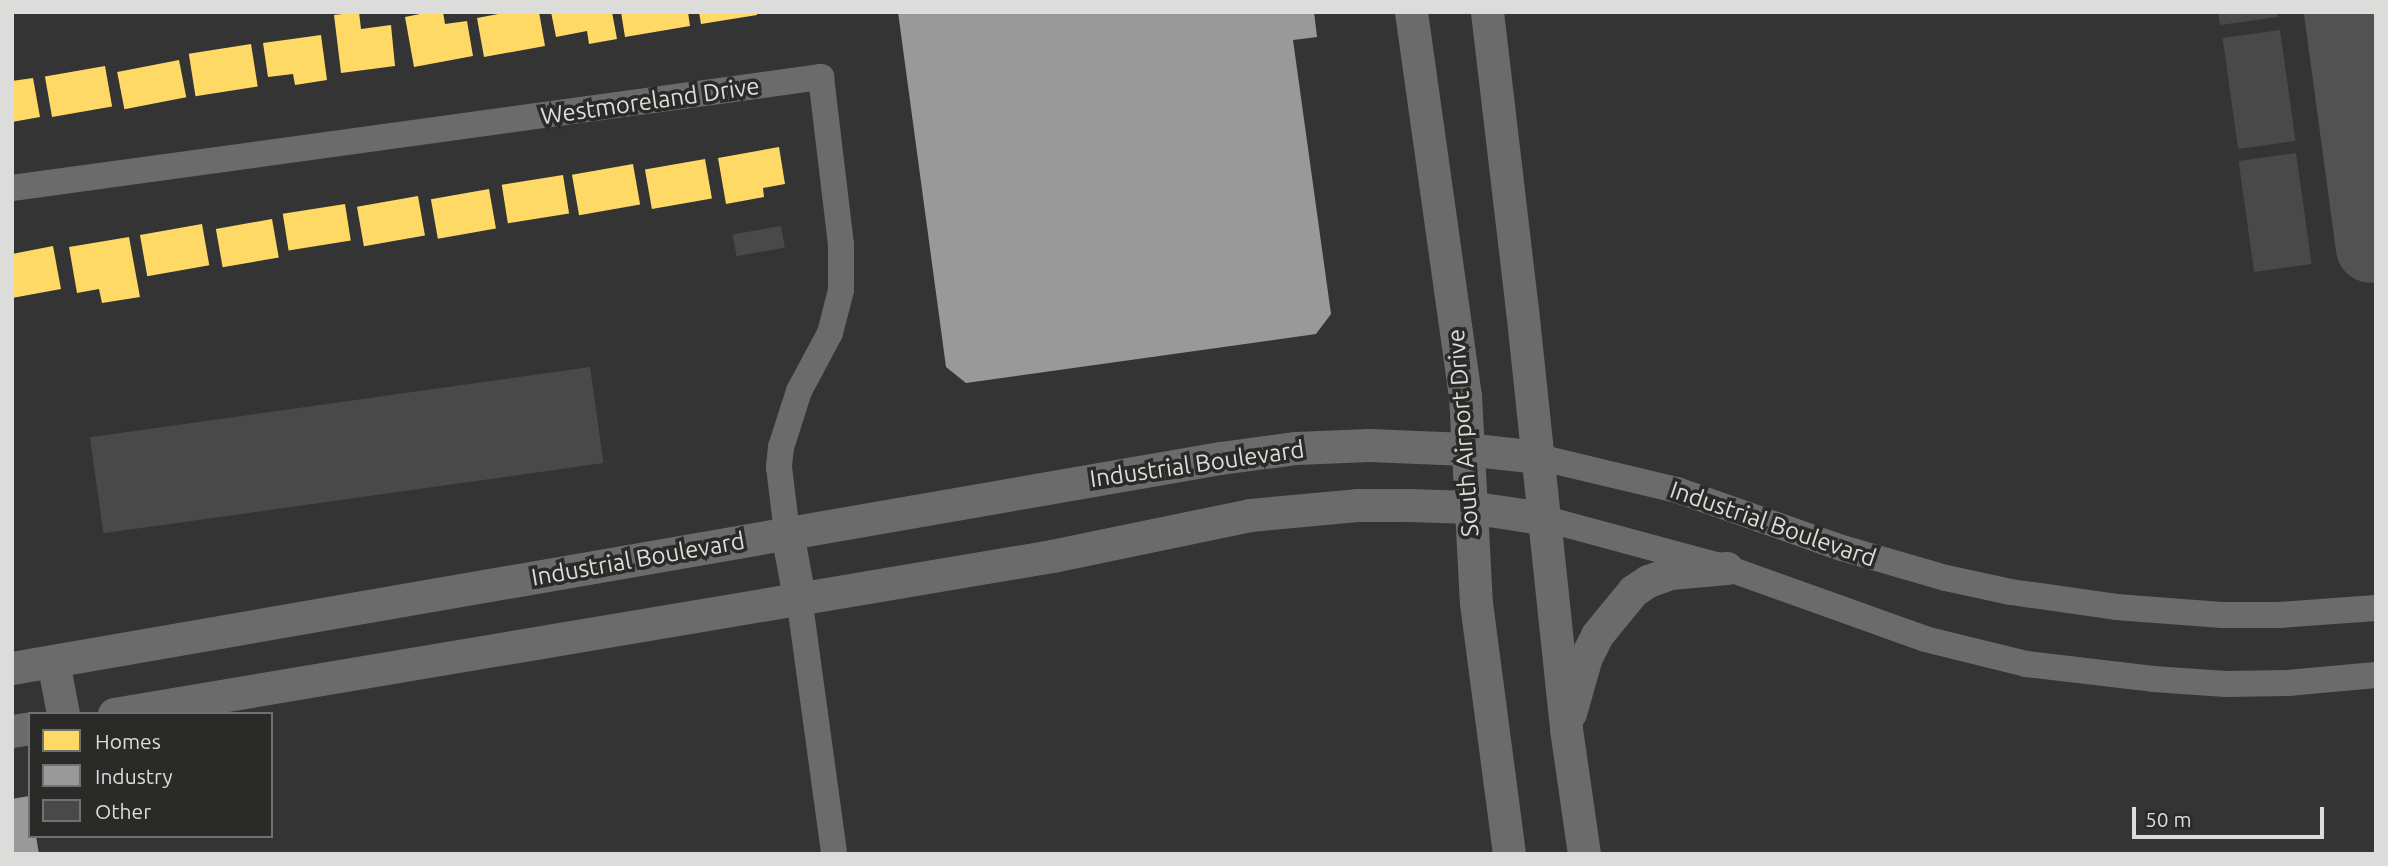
<!DOCTYPE html>
<html>
<head>
<meta charset="utf-8">
<style>
  body { margin:0 }
  #map { position:relative; width:2388px; height:866px; overflow:hidden; background:#343434; font-family:Ubuntu,sans-serif }
  div>[style] { position:absolute }
  .homes>* { inset:0; background:#ffd966; transform-origin:0 0 }
  .industry>* { inset:0; background:#999 }
  .taxiway>* { height:70px; margin:-35px; padding:0 35px; transform-origin:35px; border-radius:35px; background:#525252 }
  .building>* { inset:0; background:#494949; transform-origin:0 0 }
  .minor>* { height:26px; margin:-13px; padding:0 13px; transform-origin:13px; border-radius:13px; background:#6a6b6a }
  .major>* { height:33px; margin:-16.5px; padding:0 16.5px; transform-origin:16.5px; border-radius:16.5px; background:#6b6b6b }
  span { translate:-50% -50%; white-space:nowrap; text-align:center; line-height:1.15; -webkit-text-stroke:7px #2a2b29; paint-order:stroke }
  .street-label { font-size:24px; color:#dcdddb }
  .frame { position:absolute; inset:0; border:14px solid #dcdddb; pointer-events:none }
  .legend { position:absolute; left:28px; top:712px; width:245px; height:126px; box-sizing:border-box; background:#2a2b29; border:2px solid #717270; margin:0; padding:9px 12px; list-style:none; font-size:21px; color:#dcdddb }
  .legend li { display:flex; align-items:center; gap:14px; height:35px }
  .legend b { width:35px; border:2px solid #717270 }
  .scale { position:absolute; left:2132px; top:807px; width:192px; height:32px; box-sizing:border-box; border:4px solid #dcdddb; border-top:0; padding-left:9px; font-size:21px; line-height:24px; white-space:nowrap; color:#dcdddb; -webkit-text-stroke:5px #2a2b29; paint-order:stroke }
</style>
</head>
<body>
<div id="map">
  <div class="homes">
    <i style="clip-path:polygon(359px 12px,361px 29px,391px 25px,395px 66px,341px 73px,334px 15px)"></i>
    <i style="clip-path:polygon(430px 12px,443px 12px,445px 24px,467px 21px,473px 56px,414px 67px,405px 17px)"></i>
    <i style="clip-path:polygon(509px 12px,539px 12px,545px 46px,484px 57px,477px 18px)"></i>
    <i style="clip-path:polygon(551px 12px,612px 12px,617px 39px,589px 44px,587px 31px,556px 37px)"></i>
    <i style="clip-path:polygon(621px 12px,688px 12px,690px 26px,625px 37px)"></i>
    <i style="clip-path:polygon(699px 12px,757px 12px,757px 15px,701px 24px)"></i>
    <i style="clip-path:polygon(321px 35px,327px 80px,295px 85px,293px 74px,268px 77px,263px 43px)"></i>
    <i style="left:251px;top:44px;width:43px;height:63px;rotate:81deg"></i>
    <i style="left:179px;top:60px;width:38px;height:63px;rotate:79deg"></i>
    <i style="left:105px;top:66px;width:41px;height:61px;rotate:80deg"></i>
    <i style="clip-path:polygon(33px 78px,40px 117px,12px 122px,12px 81px)"></i>
    <i style="clip-path:polygon(779px 147px,785px 184px,763px 188px,764px 197px,726px 204px,718px 158px)"></i>
    <i style="left:705px;top:159px;width:40px;height:61px;rotate:80deg"></i>
    <i style="left:633px;top:164px;width:41px;height:62px;rotate:80deg"></i>
    <i style="left:563px;top:175px;width:39px;height:62px;rotate:81deg"></i>
    <i style="left:489px;top:189px;width:40px;height:59px;rotate:80deg"></i>
    <i style="left:418px;top:196px;width:40px;height:62px;rotate:80deg"></i>
    <i style="left:345px;top:204px;width:37px;height:63px;rotate:81deg"></i>
    <i style="left:272px;top:219px;width:39px;height:57px;rotate:80deg"></i>
    <i style="left:202px;top:224px;width:42px;height:63px;rotate:80deg"></i>
    <i style="clip-path:polygon(129px 237px,140px 297px,102px 303px,99px 289px,77px 293px,69px 247px)"></i>
    <i style="clip-path:polygon(53px 246px,61px 289px,12px 298px,12px 254px)"></i>
  </div>
  <div class="industry">
    <i style="clip-path:polygon(898px 12px,1314px 12px,1317px 37px,1293px 40px,1331px 314px,1316px 334px,966px 383px,946px 367px)"></i>
    <i style="clip-path:polygon(29px 796px,30px 836px,36px 836px,39px 854px,12px 854px,12px 799px)"></i>
  </div>
  <div class="taxiway">
    <i style="left:2339px;top:12px;width:238px;rotate:82.3deg"></i>
  </div>
  <div class="building">
    <i style="clip-path:polygon(2218px 12px,2277px 12px,2278px 17px,2220px 25px)"></i>
    <i style="left:2280px;top:30px;width:112px;height:58px;rotate:82deg"></i>
    <i style="left:2296px;top:153px;width:112px;height:58px;rotate:82deg"></i>
    <i style="left:781px;top:226px;width:22px;height:49px;rotate:80deg"></i>
    <i style="left:590px;top:367px;width:97px;height:505px;rotate:82deg"></i>
  </div>
  <div class="minor">
    <i style="left:12px;top:188px;width:817px;rotate:-7.81deg"></i>
    <i style="left:821px;top:77px;width:169px;rotate:83.2deg"></i>
    <i style="left:841px;top:245px;width:45px;rotate:90deg"></i>
    <i style="left:841px;top:290px;width:44px;rotate:104.3deg"></i>
    <i style="left:830px;top:333px;width:66px;rotate:118.1deg"></i>
    <i style="left:799px;top:391px;width:59px;rotate:107.8deg"></i>
    <i style="left:781px;top:447px;width:20px;rotate:96deg"></i>
    <i style="left:779px;top:467px;width:66px;rotate:83.1deg"></i>
    <i style="left:1538px;top:457px;width:143px;rotate:13.4deg"></i>
    <i style="left:1677px;top:490px;width:175px;rotate:19.4deg"></i>
    <i style="left:1842px;top:548px;width:108px;rotate:16.1deg"></i>
    <i style="left:1946px;top:578px;width:66px;rotate:12.2deg"></i>
    <i style="left:2011px;top:592px;width:106px;rotate:8.1deg"></i>
    <i style="left:2116px;top:607px;width:106px;rotate:4.3deg"></i>
    <i style="left:2222px;top:615px;width:57px"></i>
    <i style="left:2279px;top:615px;width:97px;rotate:-4.1deg"></i>
    <i style="left:1542px;top:518px;width:192px;rotate:15.1deg"></i>
    <i style="left:1727px;top:568px;width:210px;rotate:19.7deg"></i>
    <i style="left:1925px;top:639px;width:104px;rotate:13.9deg"></i>
    <i style="left:2026px;top:664px;width:128px;rotate:6.7deg"></i>
    <i style="left:2153px;top:679px;width:73px;rotate:3.9deg"></i>
    <i style="left:2226px;top:684px;width:62px;rotate:-0.9deg"></i>
    <i style="left:2288px;top:683px;width:88px;rotate:-5.2deg"></i>
    <i style="left:799px;top:597px;width:259px;rotate:82.2deg"></i>
  </div>
  <div class="major">
    <i style="left:1411px;top:12px;width:387px;rotate:82deg"></i>
    <i style="left:1465px;top:395px;width:208px;rotate:87deg"></i>
    <i style="left:1476px;top:603px;width:253px;rotate:82.5deg"></i>
    <i style="left:1487px;top:12px;width:299px;rotate:83.3deg"></i>
    <i style="left:1522px;top:309px;width:422px;rotate:84deg"></i>
    <i style="left:1566px;top:729px;width:126px;rotate:81.8deg"></i>
    <i style="left:787px;top:533px;width:65px;rotate:79.4deg"></i>
    <i style="left:53px;top:661px;width:54px;rotate:79.3deg"></i>
    <i style="left:12px;top:668px;width:1226px;rotate:-9.86deg"></i>
    <i style="left:1220px;top:458px;width:77px;rotate:-7.5deg"></i>
    <i style="left:1296px;top:448px;width:73px;rotate:-2.4deg"></i>
    <i style="left:1369px;top:445px;width:97px;rotate:2.4deg"></i>
    <i style="left:1466px;top:449px;width:72px;rotate:6.3deg"></i>
    <i style="left:1570px;top:713px;width:58px;rotate:-74.1deg"></i>
    <i style="left:1586px;top:657px;width:25px;rotate:-63deg"></i>
    <i style="left:1597px;top:635px;width:57px;rotate:-50.7deg"></i>
    <i style="left:1633px;top:591px;width:18px;rotate:-34deg"></i>
    <i style="left:1648px;top:581px;width:23px;rotate:-20deg"></i>
    <i style="left:1670px;top:573px;width:57px;rotate:-5deg"></i>
    <i style="left:114px;top:714px;width:951px;rotate:-9.56deg"></i>
    <i style="left:1052px;top:556px;width:202px;rotate:-11.7deg"></i>
    <i style="left:1250px;top:515px;width:107px;rotate:-5.3deg"></i>
    <i style="left:1357px;top:505px;width:52px"></i>
    <i style="left:1409px;top:505px;width:60px;rotate:1.9deg"></i>
    <i style="left:1469px;top:507px;width:74px;rotate:8.6deg"></i>
    <i style="left:12px;top:731px;width:18px;rotate:-9deg"></i>
  </div>
  <div class="street-label">
    <span style="left:650px;top:101px;rotate:-8deg">Westmoreland Drive</span>
    <span style="left:1463px;top:433px;rotate:-94deg">South Airport Drive</span>
    <span style="left:1197px;top:464px;rotate:-8deg">Industrial Boulevard</span>
    <span style="left:1773px;top:524px;rotate:19deg">Industrial Boulevard</span>
    <span style="left:638px;top:559px;rotate:-10deg">Industrial Boulevard</span>
  </div>
  <div class="frame"></div>
  <ul class="legend">
  <li><b style="height:19px;background:#ffd966"></b>Homes</li>
  <li><b style="height:19px;background:#999"></b>Industry</li>
  <li><b style="height:19px;background:#494949"></b>Other</li>
  </ul>
  <div class="scale">50 m</div>
</div>
</body>
</html>
